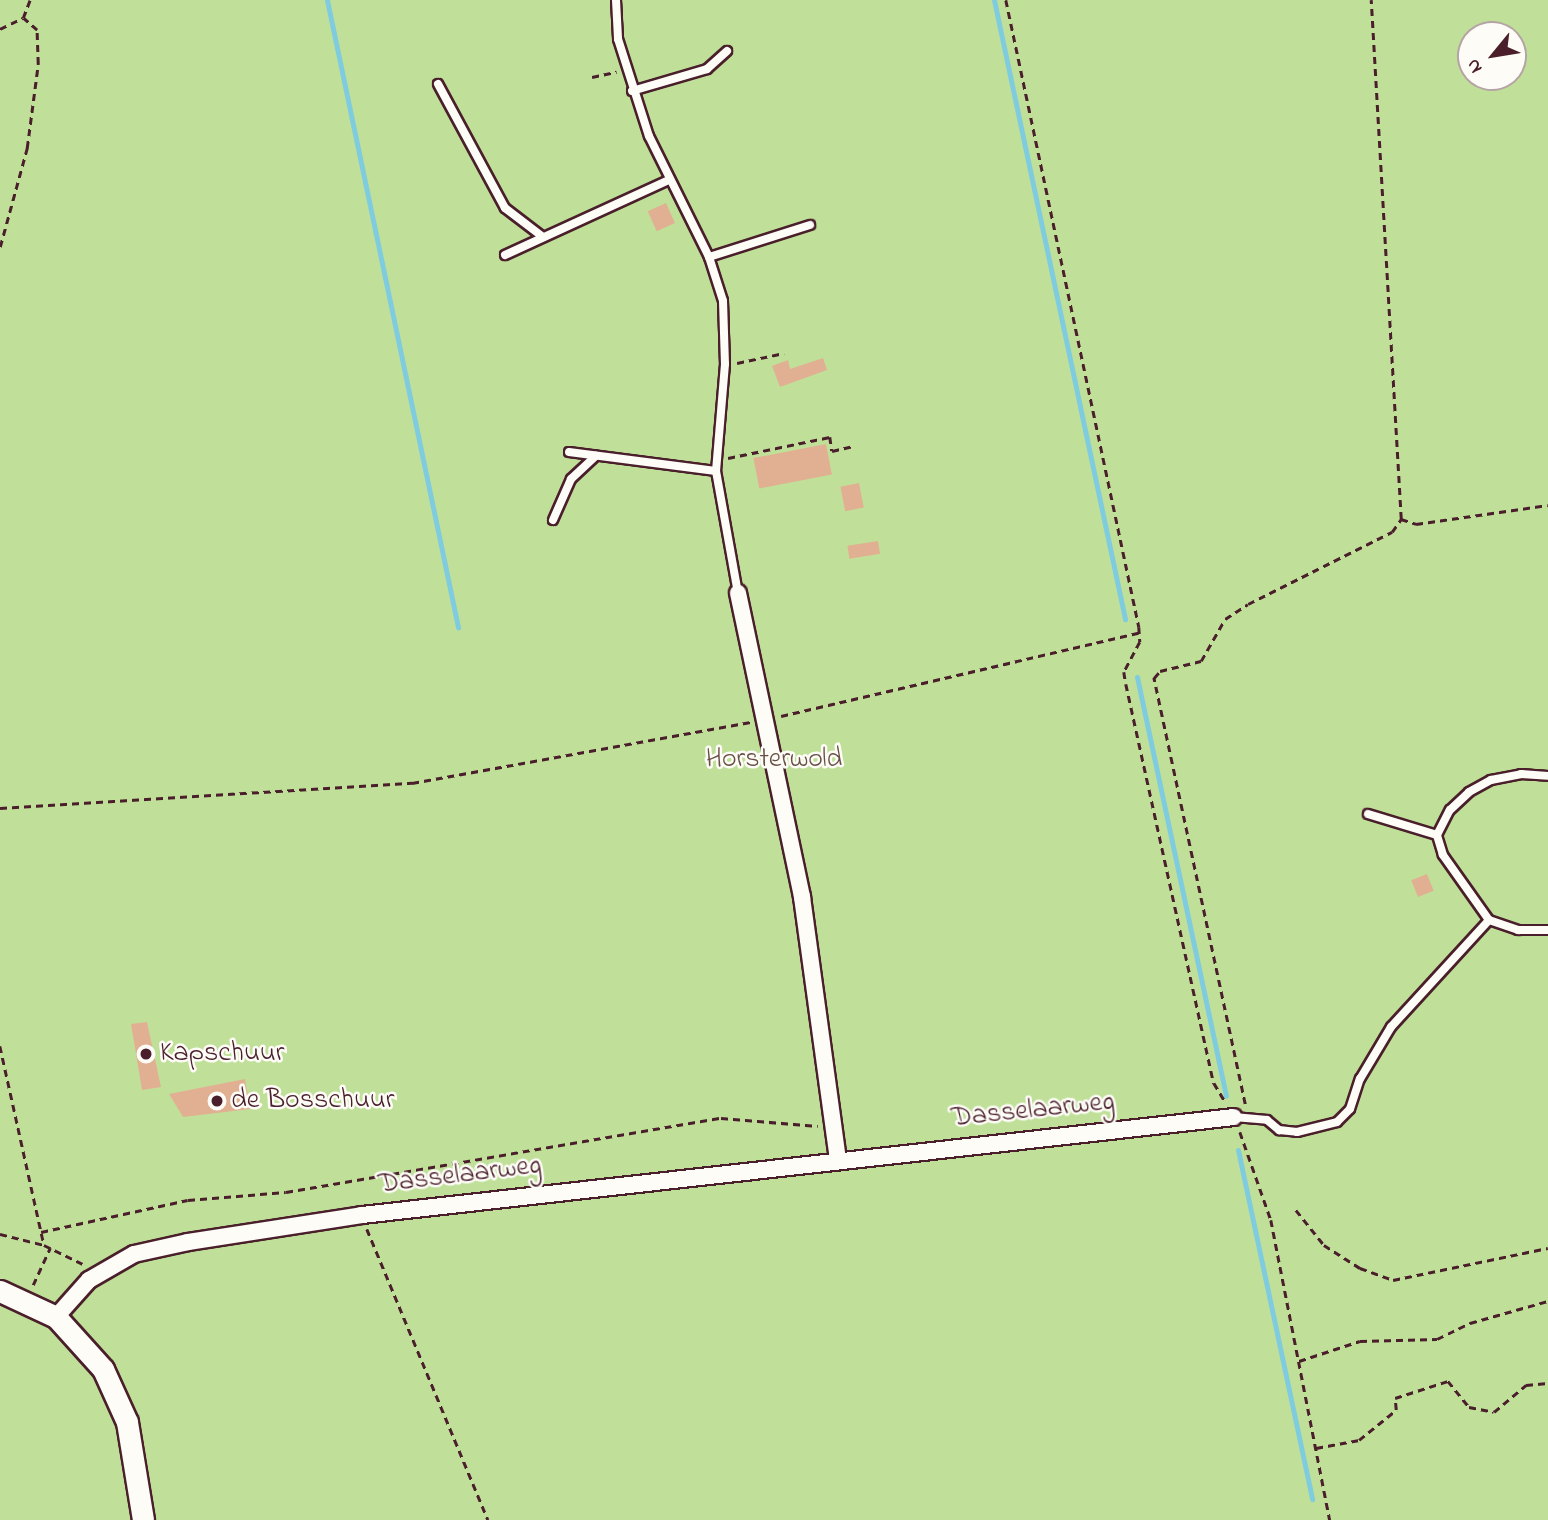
<!DOCTYPE html>
<html>
<head>
<meta charset="utf-8">
<style>
  body { margin:0 }
  #map { position:relative; width:1548px; height:1520px; overflow:hidden; background:#fdfcf7; font-family:"Indie Flower",sans-serif }
  div>[style] { position:absolute }
  .green>* { inset:0; background:#c0e099 }
  .stream>* { height:5px; margin:-2.5px; padding:0 2.5px; transform-origin:2.5px; border-radius:2.5px; background:#80ccdf }
  .building>* { inset:0; background:#e1b092; transform-origin:0 0 }
  .path>* { height:2.5px; margin-top:-1.25px; transform-origin:0; background:repeating-linear-gradient(90deg,#4a1f2b 0 7px,transparent 0 12px) }
  .roads { filter:drop-shadow(2px 0 #4a1f2b) drop-shadow(-2px 0 #4a1f2b) drop-shadow(0 2px #4a1f2b) drop-shadow(0 -2px #4a1f2b) }
  .lane>* { height:8px; margin:-4px; padding:0 4px; transform-origin:4px; border-radius:4px; background:#fdfcf7 }
  .street>* { height:16px; margin:-8px; padding:0 8px; transform-origin:8px; border-radius:8px; background:#fdfcf7 }
  .secondary>* { height:21px; margin:-10.5px; padding:0 10.5px; transform-origin:10.5px; border-radius:10.5px; background:#fdfcf7 }
  .dots>* { width:19px; height:19px; translate:-50% -50%; box-sizing:border-box; border:4px solid #fdfcf7; border-radius:50% }
  span { translate:-50% -50%; white-space:nowrap; text-align:center; line-height:1.15; -webkit-text-stroke:5px #fdfcf7; paint-order:stroke }
  .park-label { font-size:28px; color:#684f46 }
  .poi-label { font-size:28px; color:#4a1f2b }
  .left { translate:0 -50%; text-align:left }
  .street-label { font-size:28px; color:#4a1f2b }
  .north { position:absolute; left:1457px; top:21px; width:70px; height:70px; box-sizing:border-box; background:#fdfcf7; border:2px solid #b5a4a5; border-radius:50%; rotate:240deg; font-size:19px; font-weight:700; line-height:28px; text-align:center; color:#4a1f2b }
  .north::after { content:''; display:block; margin:auto; width:24px; height:32px; background:#4a1f2b; clip-path:polygon(50% 0,100% 100%,50% 72%,0 100%) }
</style>
</head>
<body>
<div id="map">
  <div class="green">
    <i style="clip-path:polygon(evenodd,0 0,1548px 0,1548px 1520px,0 1520px,0 0,1471px 35px,1513px 35px,1513px 77px,1471px 77px,1471px 35px)"></i>
  </div>
  <div class="stream">
    <i style="left:327px;top:0;width:641px;rotate:78.2deg"></i>
    <i style="left:994px;top:0;width:633px;rotate:78.05deg"></i>
    <i style="left:1137px;top:677px;width:428px;rotate:78deg"></i>
    <i style="left:1238px;top:1150px;width:357px;rotate:78deg"></i>
  </div>
  <div class="building">
    <i style="left:666px;top:203px;width:22px;height:20px;rotate:66deg"></i>
    <i style="clip-path:polygon(823px 358px,827px 370px,780px 387px,772px 366px,788px 360px,790px 369px)"></i>
    <i style="left:826px;top:444px;width:31px;height:74px;rotate:79deg"></i>
    <i style="left:859px;top:483px;width:25px;height:19px;rotate:79deg"></i>
    <i style="left:878px;top:541px;width:13px;height:31px;rotate:81deg"></i>
    <i style="left:1427px;top:874px;width:18px;height:17px;rotate:68deg"></i>
    <i style="clip-path:polygon(147px 1022px,161px 1087px,142px 1090px,131px 1024px)"></i>
    <i style="clip-path:polygon(245px 1079px,250px 1109px,183px 1117px,169px 1094px)"></i>
  </div>
  <div class="path">
    <i style="left:1006px;top:0;width:641px;rotate:78.02deg"></i>
    <i style="left:1139px;top:627px;width:15px;rotate:86deg"></i>
    <i style="left:1140px;top:642px;width:34px;rotate:118deg"></i>
    <i style="left:1124px;top:672px;width:12px;rotate:81deg"></i>
    <i style="left:1126px;top:684px;width:409px;rotate:77.6deg"></i>
    <i style="left:1214px;top:1083px;width:21px;rotate:59deg"></i>
    <i style="left:0;top:29px;width:25px;rotate:-26deg"></i>
    <i style="left:23px;top:18px;width:19px;rotate:-69deg"></i>
    <i style="left:592px;top:77px;width:25px;rotate:-12deg"></i>
    <i style="left:0;top:247px;width:103px;rotate:-74.7deg"></i>
    <i style="left:27px;top:148px;width:85px;rotate:-82.5deg"></i>
    <i style="left:38px;top:64px;width:34px;rotate:-92deg"></i>
    <i style="left:37px;top:30px;width:18px;rotate:-139deg"></i>
    <i style="left:737px;top:363px;width:48px;rotate:-12deg"></i>
    <i style="left:728px;top:458px;width:104px;rotate:-11.6deg"></i>
    <i style="left:830px;top:437px;width:14px;rotate:82deg"></i>
    <i style="left:832px;top:451px;width:22px;rotate:-13deg"></i>
    <i style="left:1401px;top:519px;width:16px;rotate:18deg"></i>
    <i style="left:1416px;top:524px;width:133px;rotate:-8.2deg"></i>
    <i style="left:781px;top:716px;width:367px;rotate:-13.1deg"></i>
    <i style="left:0;top:808px;width:413px;rotate:-3.5deg"></i>
    <i style="left:412px;top:783px;width:344px;rotate:-10.2deg"></i>
    <i style="left:0;top:1046px;width:204px;rotate:77.5deg"></i>
    <i style="left:1245px;top:1104px;width:436px;rotate:-102.1deg"></i>
    <i style="left:1154px;top:678px;width:9px;rotate:-49deg"></i>
    <i style="left:1160px;top:671px;width:42px;rotate:-13.7deg"></i>
    <i style="left:1201px;top:661px;width:48px;rotate:-60.3deg"></i>
    <i style="left:1225px;top:619px;width:27px;rotate:-33deg"></i>
    <i style="left:1248px;top:604px;width:161px;rotate:-26.6deg"></i>
    <i style="left:1392px;top:532px;width:16px;rotate:-55deg"></i>
    <i style="left:1401px;top:519px;width:520px;rotate:-93.31deg"></i>
    <i style="left:1240px;top:1132px;width:93px;rotate:70.6deg"></i>
    <i style="left:1271px;top:1220px;width:306px;rotate:78.9deg"></i>
    <i style="left:1296px;top:1210px;width:45px;rotate:51.3deg"></i>
    <i style="left:1324px;top:1245px;width:43px;rotate:32.6deg"></i>
    <i style="left:1360px;top:1268px;width:35px;rotate:20deg"></i>
    <i style="left:1393px;top:1280px;width:158px;rotate:-11.7deg"></i>
    <i style="left:367px;top:1229px;width:315px;rotate:67.4deg"></i>
    <i style="left:41px;top:1232px;width:150px;rotate:-12.3deg"></i>
    <i style="left:188px;top:1200px;width:98px;rotate:-4.7deg"></i>
    <i style="left:286px;top:1192px;width:441px;rotate:-9.7deg"></i>
    <i style="left:721px;top:1118px;width:97px;rotate:4.7deg"></i>
    <i style="left:0;top:1234px;width:45px;rotate:14deg"></i>
    <i style="left:44px;top:1245px;width:43px;rotate:26deg"></i>
    <i style="left:33px;top:1285px;width:41px;rotate:-65.3deg"></i>
    <i style="left:1299px;top:1361px;width:64px;rotate:-18.2deg"></i>
    <i style="left:1360px;top:1341px;width:77px;rotate:-1.5deg"></i>
    <i style="left:1437px;top:1339px;width:37px;rotate:-26deg"></i>
    <i style="left:1470px;top:1323px;width:81px;rotate:-15.8deg"></i>
    <i style="left:1316px;top:1448px;width:44px;rotate:-10.5deg"></i>
    <i style="left:1359px;top:1440px;width:48px;rotate:-39deg"></i>
    <i style="left:1396px;top:1410px;width:12px;rotate:-95deg"></i>
    <i style="left:1395px;top:1398px;width:56px;rotate:-17.8deg"></i>
    <i style="left:1448px;top:1381px;width:33px;rotate:51deg"></i>
    <i style="left:1469px;top:1407px;width:25px;rotate:11deg"></i>
    <i style="left:1494px;top:1412px;width:42px;rotate:-40.2deg"></i>
    <i style="left:1526px;top:1385px;width:22px;rotate:-5deg"></i>
  </div>
  <div class="roads">
    <div class="lane">
      <i style="left:616px;top:0;width:39px;rotate:87deg"></i>
      <i style="left:618px;top:39px;width:102px;rotate:72.3deg"></i>
      <i style="left:649px;top:136px;width:135px;rotate:63.6deg"></i>
      <i style="left:709px;top:257px;width:46px;rotate:72.3deg"></i>
      <i style="left:723px;top:301px;width:63px;rotate:88.2deg"></i>
      <i style="left:725px;top:364px;width:107px;rotate:94.8deg"></i>
      <i style="left:716px;top:471px;width:124px;rotate:79.8deg"></i>
      <i style="left:438px;top:84px;width:141px;rotate:61.6deg"></i>
      <i style="left:505px;top:208px;width:48px;rotate:37.3deg"></i>
      <i style="left:632px;top:91px;width:78px;rotate:-16.3deg"></i>
      <i style="left:707px;top:69px;width:27px;rotate:-42deg"></i>
      <i style="left:505px;top:255px;width:178px;rotate:-24.6deg"></i>
      <i style="left:709px;top:257px;width:106px;rotate:-17.6deg"></i>
      <i style="left:569px;top:452px;width:148px;rotate:7.4deg"></i>
      <i style="left:553px;top:520px;width:45px;rotate:-66.3deg"></i>
      <i style="left:571px;top:479px;width:34px;rotate:-43deg"></i>
      <i style="left:1368px;top:814px;width:72px;rotate:16.9deg"></i>
      <i style="left:1489px;top:920px;width:31px;rotate:19deg"></i>
      <i style="left:1518px;top:930px;width:30px"></i>
      <i style="left:1234px;top:1117px;width:33px;rotate:5deg"></i>
      <i style="left:1267px;top:1120px;width:16px;rotate:40deg"></i>
      <i style="left:1279px;top:1130px;width:18px;rotate:6deg"></i>
      <i style="left:1297px;top:1132px;width:41px;rotate:-14deg"></i>
      <i style="left:1337px;top:1122px;width:18px;rotate:-45deg"></i>
      <i style="left:1350px;top:1109px;width:32px;rotate:-72deg"></i>
      <i style="left:1360px;top:1079px;width:61px;rotate:-59.2deg"></i>
      <i style="left:1391px;top:1027px;width:145px;rotate:-47.5deg"></i>
      <i style="left:1489px;top:920px;width:80px;rotate:-125.3deg"></i>
      <i style="left:1443px;top:855px;width:21px;rotate:-107deg"></i>
      <i style="left:1437px;top:835px;width:28px;rotate:-63deg"></i>
      <i style="left:1450px;top:810px;width:26px;rotate:-43deg"></i>
      <i style="left:1469px;top:792px;width:25px;rotate:-29deg"></i>
      <i style="left:1491px;top:780px;width:31px;rotate:-11deg"></i>
      <i style="left:1521px;top:774px;width:27px;rotate:4deg"></i>
    </div>
    <div class="street">
      <i style="left:738px;top:593px;width:311px;rotate:78.1deg"></i>
      <i style="left:802px;top:897px;width:265px;rotate:82.2deg"></i>
      <i style="left:56px;top:1317px;width:50px;rotate:-48.3deg"></i>
      <i style="left:89px;top:1280px;width:52px;rotate:-30deg"></i>
      <i style="left:134px;top:1254px;width:55px;rotate:-12.5deg"></i>
      <i style="left:188px;top:1242px;width:176px;rotate:-8.8deg"></i>
      <i style="left:362px;top:1215px;width:877px;rotate:-6.41deg"></i>
    </div>
    <div class="secondary">
      <i style="left:0;top:1291px;width:62px;rotate:24.9deg"></i>
      <i style="left:56px;top:1317px;width:70px;rotate:47.9deg"></i>
      <i style="left:103px;top:1369px;width:58px;rotate:65.6deg"></i>
      <i style="left:127px;top:1422px;width:99px;rotate:80.7deg"></i>
    </div>
  </div>
  <div class="dots">
    <i style="left:146px;top:1054px;background:#4a1f2b"></i>
    <i style="left:217px;top:1101px;background:#4a1f2b"></i>
  </div>
  <div class="park-label">
    <span style="left:774px;top:760px">Horsterwold</span>
  </div>
  <div class="poi-label">
    <span class="left" style="left:160px;top:1054px">Kapschuur</span>
    <span class="left" style="left:231px;top:1101px">de Bosschuur</span>
  </div>
  <div class="street-label">
    <span style="left:1033px;top:1111px;rotate:-6deg">Dasselaarweg</span>
    <span style="left:460px;top:1176px;rotate:-7deg">Dasselaarweg</span>
  </div>
  <div class="north">N</div>
</div>
</body>
</html>
